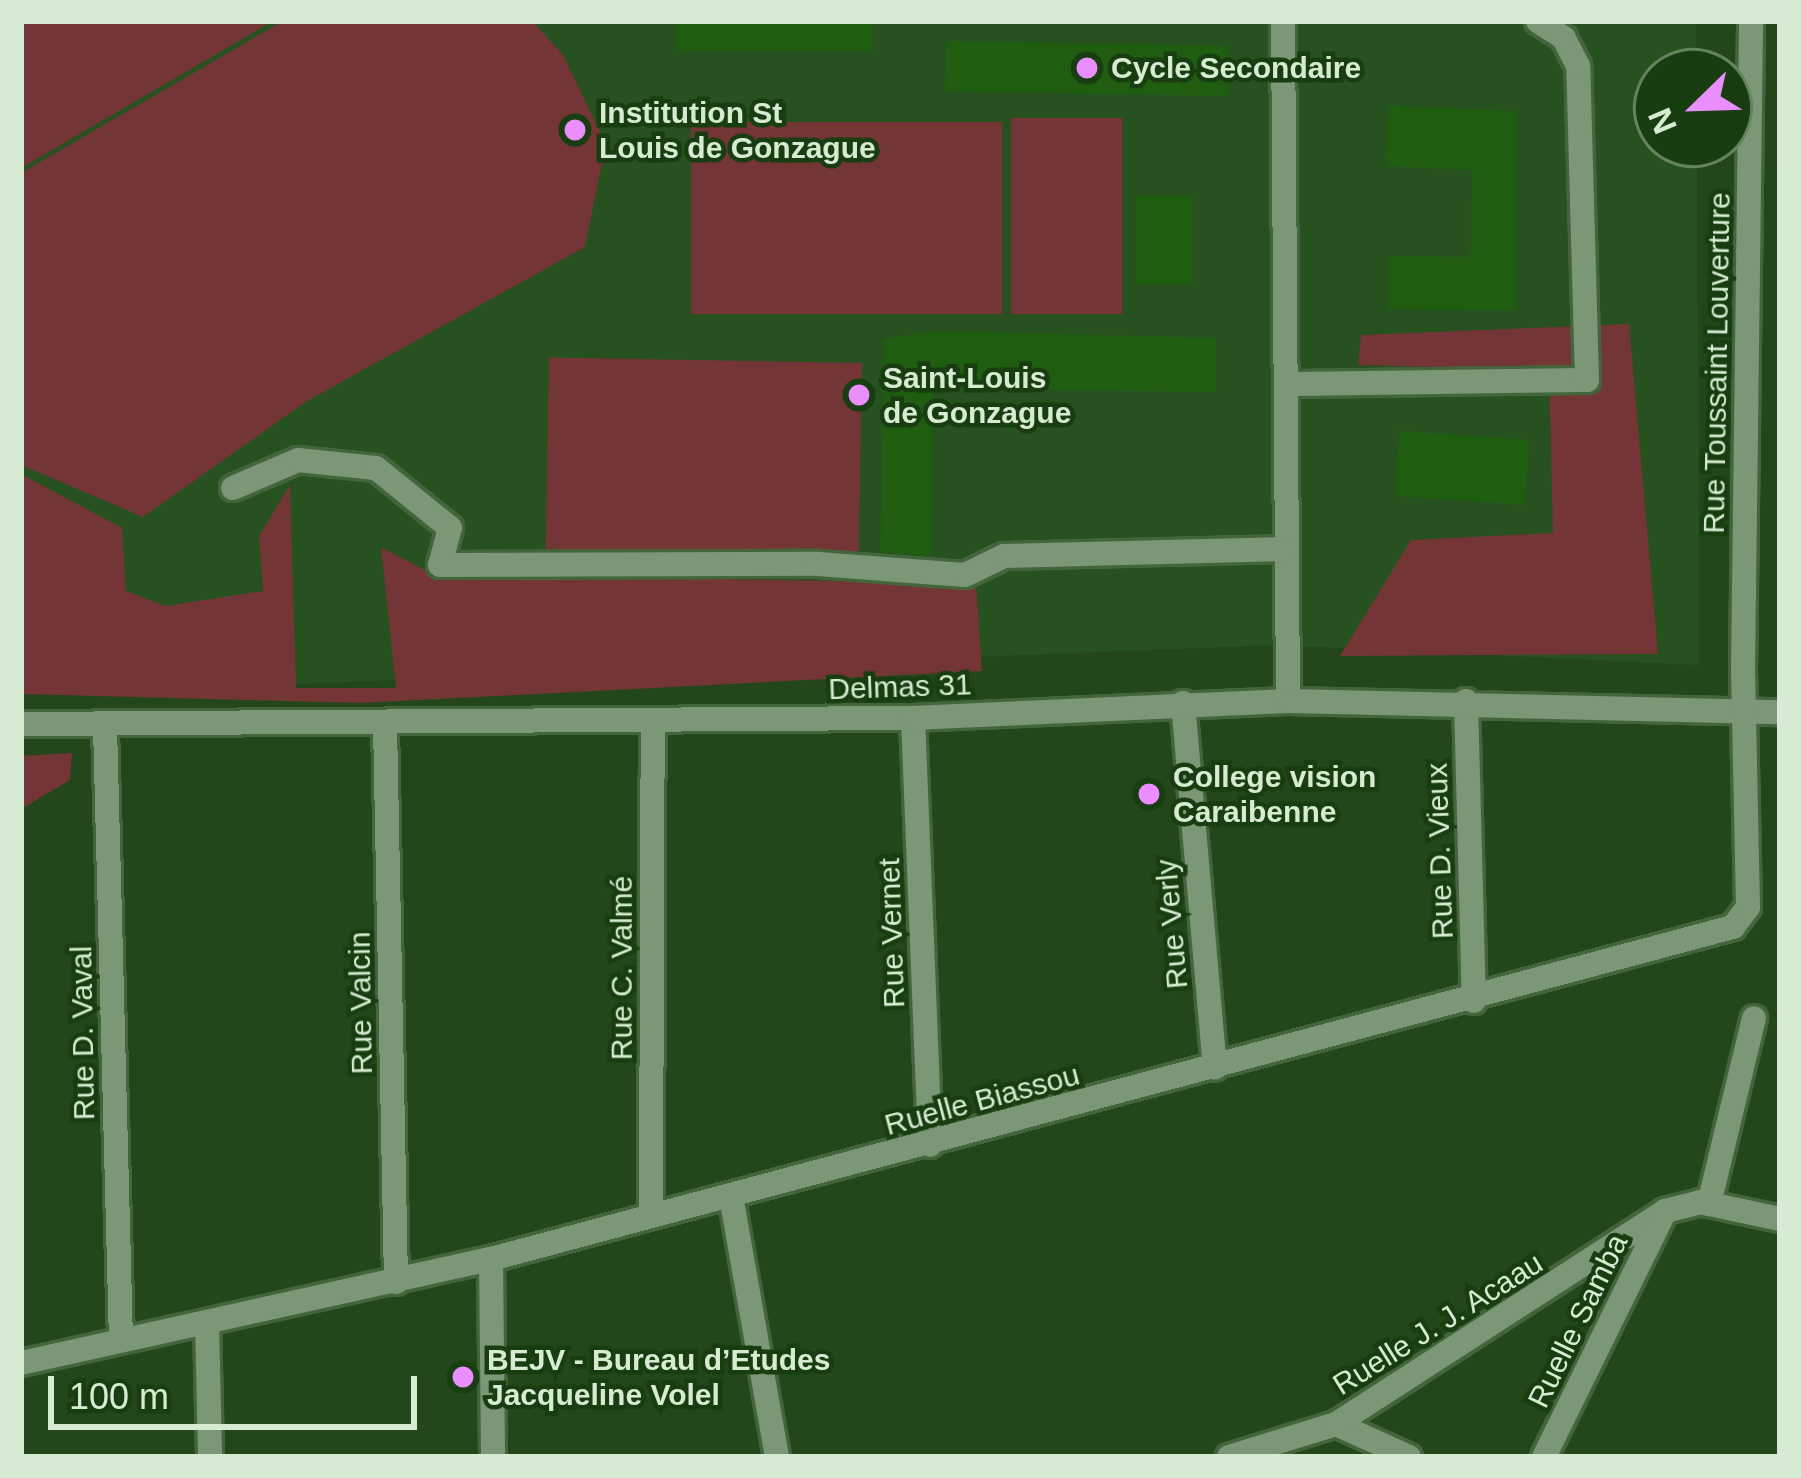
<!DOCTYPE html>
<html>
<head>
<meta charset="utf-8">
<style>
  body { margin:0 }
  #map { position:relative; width:1801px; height:1478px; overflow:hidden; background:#23471b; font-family:Arial,sans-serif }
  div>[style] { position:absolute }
  .built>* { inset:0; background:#27521f }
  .green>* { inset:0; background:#743536; transform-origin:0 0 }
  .building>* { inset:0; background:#1f5d11; transform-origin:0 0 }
  .roads { filter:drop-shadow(3px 0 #43653c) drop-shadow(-3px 0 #43653c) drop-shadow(0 3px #43653c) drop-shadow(0 -3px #43653c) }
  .minor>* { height:24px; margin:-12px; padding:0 12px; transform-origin:12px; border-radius:12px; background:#7c9777 }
  .dots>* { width:33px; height:33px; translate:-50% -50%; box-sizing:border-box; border:6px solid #183d10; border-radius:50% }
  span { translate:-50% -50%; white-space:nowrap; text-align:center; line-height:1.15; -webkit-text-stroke:9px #183d10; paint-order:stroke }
  .poi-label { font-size:30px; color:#d6ebd2; font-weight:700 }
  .left { translate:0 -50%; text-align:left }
  .street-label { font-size:30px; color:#d6ebd2 }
  .frame { position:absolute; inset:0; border:24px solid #d6ebd2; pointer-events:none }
  .north { position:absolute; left:1633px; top:48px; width:120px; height:120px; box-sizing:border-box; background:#183d10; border:3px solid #64835e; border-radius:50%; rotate:247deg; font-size:33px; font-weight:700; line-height:48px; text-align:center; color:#d6ebd2 }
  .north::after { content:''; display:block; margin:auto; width:42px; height:54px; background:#ea8dfd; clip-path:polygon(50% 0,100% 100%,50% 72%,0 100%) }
  .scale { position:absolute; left:48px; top:1376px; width:369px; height:54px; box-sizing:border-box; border:6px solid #d6ebd2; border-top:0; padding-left:15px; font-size:36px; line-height:42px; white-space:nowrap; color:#d6ebd2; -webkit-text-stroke:9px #183d10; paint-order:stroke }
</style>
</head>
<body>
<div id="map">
  <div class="built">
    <i style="clip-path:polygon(21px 21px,1696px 21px,1696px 72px,1657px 72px,1657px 144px,1697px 144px,1699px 665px,1276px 645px,21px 695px)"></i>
  </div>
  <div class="green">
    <i style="clip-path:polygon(21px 21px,273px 21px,21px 168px)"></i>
    <i style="clip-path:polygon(283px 21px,532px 21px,563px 55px,606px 144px,585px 247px,307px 401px,143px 517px,21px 465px,21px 173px)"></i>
    <i style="left:1122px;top:118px;width:196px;height:111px;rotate:90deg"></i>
    <i style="left:691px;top:122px;width:311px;height:192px"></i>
    <i style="clip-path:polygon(1629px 324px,1658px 654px,1340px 656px,1411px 540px,1553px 533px,1549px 370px,1358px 365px,1361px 335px)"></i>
    <i style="left:862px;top:363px;width:197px;height:313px;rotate:91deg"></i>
    <i style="clip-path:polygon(21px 474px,122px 528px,126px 591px,165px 606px,263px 591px,259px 536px,290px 485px,296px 688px,396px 688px,381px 547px,434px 575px,976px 583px,982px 671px,361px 703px,21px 694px)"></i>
    <i style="clip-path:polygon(72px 753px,70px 780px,21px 809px,21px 756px)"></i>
  </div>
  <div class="building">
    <i style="left:676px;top:21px;width:197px;height:30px"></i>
    <i style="left:946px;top:41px;width:283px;height:50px;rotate:1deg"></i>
    <i style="clip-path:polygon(1388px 106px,1516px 111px,1515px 310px,1388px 309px,1388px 256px,1470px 257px,1473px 170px,1386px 166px)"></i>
    <i style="left:1136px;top:196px;width:57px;height:88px"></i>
    <i style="clip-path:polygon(934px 331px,1216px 338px,1216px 392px,933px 388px,931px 556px,881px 552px,883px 339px)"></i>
    <i style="left:1529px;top:440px;width:65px;height:130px;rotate:94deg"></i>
  </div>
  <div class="roads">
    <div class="minor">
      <i style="left:1283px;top:21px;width:680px;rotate:89.58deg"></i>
      <i style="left:1289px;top:384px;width:298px;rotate:-0.8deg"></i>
      <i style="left:1587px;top:380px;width:314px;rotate:-91.6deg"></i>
      <i style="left:1578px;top:66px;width:31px;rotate:-117deg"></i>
      <i style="left:1564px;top:38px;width:31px;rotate:-147deg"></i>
      <i style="left:233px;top:488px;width:71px;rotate:-23.3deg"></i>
      <i style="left:298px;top:460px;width:78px;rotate:5.9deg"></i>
      <i style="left:376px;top:468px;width:95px;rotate:39deg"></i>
      <i style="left:450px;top:528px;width:38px;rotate:105deg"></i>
      <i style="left:440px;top:565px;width:378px;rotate:-0.2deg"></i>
      <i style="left:818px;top:564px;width:147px;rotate:4.3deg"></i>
      <i style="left:965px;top:575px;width:43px;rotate:-26deg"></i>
      <i style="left:1004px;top:556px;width:283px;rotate:-1.4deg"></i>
      <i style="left:1466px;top:701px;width:300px;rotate:88.5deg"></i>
      <i style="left:1183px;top:703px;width:366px;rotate:85deg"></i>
      <i style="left:913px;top:718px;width:427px;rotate:87.7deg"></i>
      <i style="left:385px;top:723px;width:559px;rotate:88.87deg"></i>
      <i style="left:21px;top:724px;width:892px;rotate:-0.39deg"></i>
      <i style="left:913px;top:718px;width:375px;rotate:-2.6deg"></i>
      <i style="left:1288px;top:701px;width:492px;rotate:1.3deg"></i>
      <i style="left:105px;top:726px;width:614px;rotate:88.51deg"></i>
      <i style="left:731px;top:1196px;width:265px;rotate:80deg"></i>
      <i style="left:1709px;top:1204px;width:191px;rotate:-76.4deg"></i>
      <i style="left:651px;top:1214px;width:492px;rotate:-89.8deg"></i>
      <i style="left:491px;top:1259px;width:198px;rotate:89.4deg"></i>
      <i style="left:207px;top:1322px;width:135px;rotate:88.7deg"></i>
      <i style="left:21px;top:1363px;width:481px;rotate:-12.5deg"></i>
      <i style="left:491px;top:1259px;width:1286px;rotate:-14.97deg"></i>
      <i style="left:1733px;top:927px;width:25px;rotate:-53deg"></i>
      <i style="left:1748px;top:907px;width:236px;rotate:-91.2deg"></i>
      <i style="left:1743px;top:671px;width:650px;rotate:-89.29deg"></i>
      <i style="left:1336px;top:1424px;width:80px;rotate:24.3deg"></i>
      <i style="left:1229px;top:1457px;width:112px;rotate:-17.1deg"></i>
      <i style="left:1336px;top:1424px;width:392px;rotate:-32.9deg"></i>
      <i style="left:1665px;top:1211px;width:36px;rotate:-14deg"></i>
      <i style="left:1700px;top:1202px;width:82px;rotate:12deg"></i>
      <i style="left:1544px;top:1457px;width:272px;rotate:-63.8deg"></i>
    </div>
  </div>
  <div class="dots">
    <i style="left:1087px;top:68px;background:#ea8dfd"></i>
    <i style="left:575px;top:130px;background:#ea8dfd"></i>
    <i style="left:859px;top:395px;background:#ea8dfd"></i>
    <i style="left:1149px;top:794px;background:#ea8dfd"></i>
    <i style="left:463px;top:1377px;background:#ea8dfd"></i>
  </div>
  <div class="poi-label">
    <span class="left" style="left:1111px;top:68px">Cycle Secondaire</span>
    <span class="left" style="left:599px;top:130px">Institution St<br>Louis de Gonzague</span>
    <span class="left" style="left:883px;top:395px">Saint-Louis<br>de Gonzague</span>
    <span class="left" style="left:1173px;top:794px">College vision<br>Caraibenne</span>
    <span class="left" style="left:487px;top:1377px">BEJV - Bureau d’Etudes<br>Jacqueline Volel</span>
  </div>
  <div class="street-label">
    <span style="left:1717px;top:363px;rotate:-89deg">Rue Toussaint Louverture</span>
    <span style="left:900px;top:687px;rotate:-2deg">Delmas 31</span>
    <span style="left:1440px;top:851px;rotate:-92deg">Rue D. Vieux</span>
    <span style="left:1172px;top:924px;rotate:-95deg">Rue Verly</span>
    <span style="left:892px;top:933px;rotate:-92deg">Rue Vernet</span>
    <span style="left:622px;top:968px;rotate:-90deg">Rue C. Valmé</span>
    <span style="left:361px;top:1003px;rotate:-91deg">Rue Valcin</span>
    <span style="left:83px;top:1033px;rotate:-91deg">Rue D. Vaval</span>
    <span style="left:982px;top:1100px;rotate:-15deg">Ruelle Biassou</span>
    <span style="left:1578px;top:1321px;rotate:-64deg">Ruelle Samba</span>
    <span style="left:1438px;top:1324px;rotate:-32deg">Ruelle J. J. Acaau</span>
  </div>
  <div class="frame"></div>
  <div class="north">N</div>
  <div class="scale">100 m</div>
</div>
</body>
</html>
